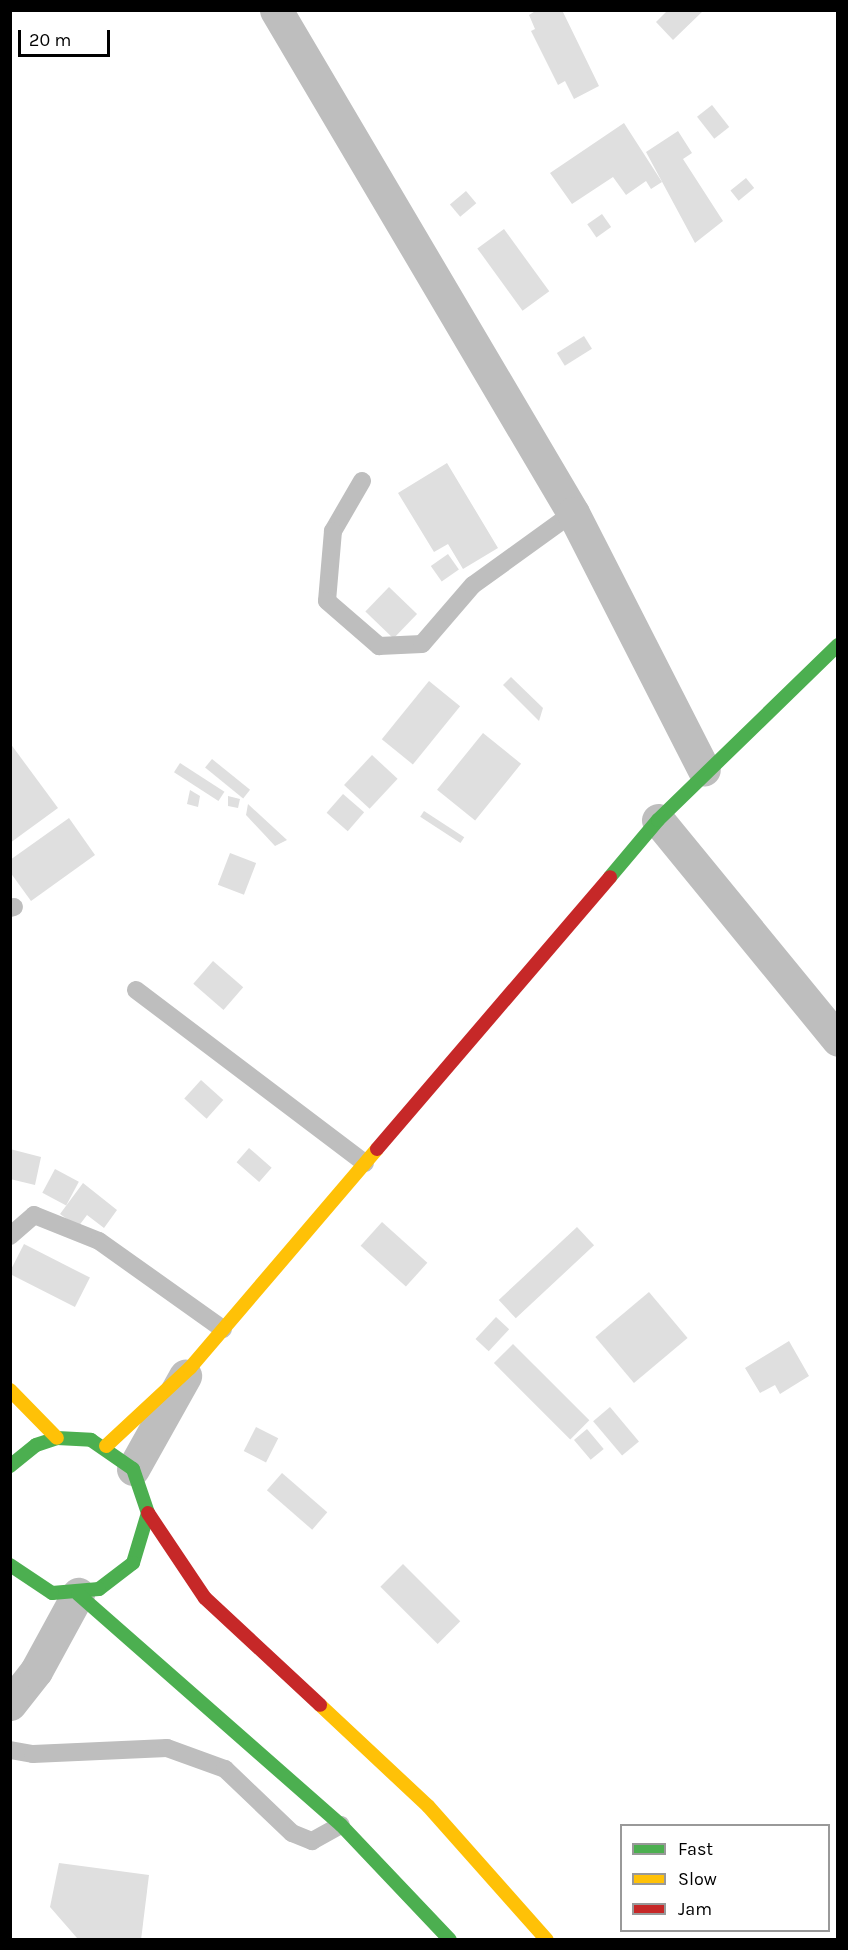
<!DOCTYPE html>
<html>
<head>
<meta charset="utf-8">
<style>
  body { margin:0 }
  #map { position:relative; width:848px; height:1950px; overflow:hidden; background:#fff; font-family:Karla,sans-serif }
  div>[style] { position:absolute }
  .building>* { inset:0; background:#dfdfdf; transform-origin:0 0 }
  .lane>* { height:18px; margin:-9px; padding:0 9px; transform-origin:9px; border-radius:9px; background:#bebebe }
  .street>* { height:33px; margin:-16.5px; padding:0 16.5px; transform-origin:16.5px; border-radius:16.5px; background:#bebebe }
  .fast>* { height:14px; margin:-7px; padding:0 7px; transform-origin:7px; border-radius:7px; background:#4caf50 }
  .slow>* { height:14px; margin:-7px; padding:0 7px; transform-origin:7px; border-radius:7px; background:#ffc107 }
  .jam>* { height:14px; margin:-7px; padding:0 7px; transform-origin:7px; border-radius:7px; background:#c62828 }
  span { translate:-50% -50%; white-space:nowrap; text-align:center; line-height:1.15; -webkit-text-stroke:5px #fff; paint-order:stroke }
  .frame { position:absolute; inset:0; border:12px solid #000; pointer-events:none }
  .legend { position:absolute; left:620px; top:1824px; width:210px; height:108px; box-sizing:border-box; background:#fff; border:2px solid #999; margin:0; padding:8px 10px; list-style:none; font-size:18px; color:#000 }
  .legend li { display:flex; align-items:center; gap:12px; height:30px }
  .legend b { width:30px; border:2px solid #999 }
  .scale { position:absolute; left:18px; top:30px; width:92px; height:27px; box-sizing:border-box; border:3px solid #000; border-top:0; padding-left:8px; font-size:18px; line-height:21px; white-space:nowrap; color:#000; -webkit-text-stroke:4px #fff; paint-order:stroke }
</style>
</head>
<body>
<div id="map">
  <div class="building">
    <i style="clip-path:polygon(537px 10px,562px 10px,599px 86px,574px 99px,565px 81px,558px 85px,531px 31px,535px 29px,529px 15px)"></i>
    <i style="clip-path:polygon(668px 10px,704px 10px,673px 40px,656px 22px)"></i>
    <i style="left:712px;top:105px;width:28px;height:19px;rotate:52deg"></i>
    <i style="clip-path:polygon(624px 123px,662px 182px,651px 189px,646px 181px,626px 195px,613px 177px,572px 204px,550px 173px)"></i>
    <i style="clip-path:polygon(678px 131px,692px 153px,683px 159px,723px 221px,695px 243px,646px 152px)"></i>
    <i style="left:746px;top:178px;width:13px;height:20px;rotate:51deg"></i>
    <i style="left:466px;top:191px;width:16px;height:21px;rotate:50deg"></i>
    <i style="left:602px;top:214px;width:16px;height:18px;rotate:55deg"></i>
    <i style="left:504px;top:229px;width:77px;height:33px;rotate:54deg"></i>
    <i style="left:584px;top:336px;width:15px;height:32px;rotate:58deg"></i>
    <i style="clip-path:polygon(447px 463px,498px 548px,463px 569px,448px 544px,434px 552px,398px 493px)"></i>
    <i style="left:448px;top:554px;width:19px;height:21px;rotate:55deg"></i>
    <i style="left:389px;top:587px;width:39px;height:34px;rotate:44deg"></i>
    <i style="clip-path:polygon(511px 677px,543px 708px,539px 721px,503px 685px)"></i>
    <i style="left:429px;top:681px;width:40px;height:75px;rotate:39deg"></i>
    <i style="left:483px;top:733px;width:49px;height:73px;rotate:39deg"></i>
    <i style="clip-path:polygon(10px 743px,58px 808px,10px 843px)"></i>
    <i style="left:372px;top:755px;width:35px;height:41px;rotate:43deg"></i>
    <i style="left:212px;top:759px;width:49px;height:11px;rotate:39deg"></i>
    <i style="left:180px;top:763px;width:53px;height:11px;rotate:33deg"></i>
    <i style="clip-path:polygon(190px 790px,200px 796px,198px 807px,187px 804px)"></i>
    <i style="left:343px;top:794px;width:28px;height:25px;rotate:41deg"></i>
    <i style="clip-path:polygon(228px 796px,240px 799px,238px 808px,228px 806px)"></i>
    <i style="clip-path:polygon(248px 804px,287px 840px,275px 846px,246px 815px)"></i>
    <i style="left:424px;top:811px;width:48px;height:7px;rotate:33deg"></i>
    <i style="clip-path:polygon(69px 818px,95px 855px,31px 901px,10px 872px,10px 860px)"></i>
    <i style="left:230px;top:853px;width:28px;height:34px;rotate:21deg"></i>
    <i style="left:213px;top:961px;width:40px;height:30px;rotate:41deg"></i>
    <i style="left:201px;top:1080px;width:30px;height:25px;rotate:42deg"></i>
    <i style="left:249px;top:1148px;width:30px;height:19px;rotate:41deg"></i>
    <i style="clip-path:polygon(10px 1149px,41px 1157px,35px 1185px,10px 1179px)"></i>
    <i style="left:55px;top:1169px;width:27px;height:27px;rotate:28deg"></i>
    <i style="clip-path:polygon(83px 1183px,117px 1210px,104px 1228px,87px 1215px,78px 1227px,60px 1214px)"></i>
    <i style="left:382px;top:1222px;width:61px;height:32px;rotate:42deg"></i>
    <i style="left:577px;top:1227px;width:25px;height:107px;rotate:47deg"></i>
    <i style="left:24px;top:1244px;width:74px;height:33px;rotate:27deg"></i>
    <i style="left:649px;top:1292px;width:60px;height:70px;rotate:50deg"></i>
    <i style="left:496px;top:1317px;width:18px;height:30px;rotate:43deg"></i>
    <i style="clip-path:polygon(789px 1341px,809px 1376px,780px 1394px,775px 1385px,760px 1393px,745px 1368px)"></i>
    <i style="left:513px;top:1344px;width:108px;height:27px;rotate:45deg"></i>
    <i style="left:610px;top:1407px;width:45px;height:22px;rotate:50deg"></i>
    <i style="left:256px;top:1427px;width:25px;height:27px;rotate:27deg"></i>
    <i style="left:587px;top:1429px;width:26px;height:17px;rotate:50deg"></i>
    <i style="left:282px;top:1473px;width:60px;height:23px;rotate:41deg"></i>
    <i style="left:403px;top:1564px;width:81px;height:32px;rotate:45deg"></i>
    <i style="clip-path:polygon(59px 1863px,149px 1875px,141px 1940px,77px 1938px,50px 1907px)"></i>
  </div>
  <div class="lane">
    <i style="left:362px;top:481px;width:58px;rotate:120.1deg"></i>
    <i style="left:333px;top:531px;width:70px;rotate:94.9deg"></i>
    <i style="left:327px;top:601px;width:69px;rotate:40.9deg"></i>
    <i style="left:379px;top:646px;width:43px;rotate:-2.7deg"></i>
    <i style="left:422px;top:644px;width:78px;rotate:-49.2deg"></i>
    <i style="left:473px;top:585px;width:123px;rotate:-35.8deg"></i>
    <i style="left:10px;top:908px;width:4px;rotate:-14deg"></i>
    <i style="left:136px;top:990px;width:287px;rotate:37.1deg"></i>
    <i style="left:10px;top:1236px;width:32px;rotate:-41deg"></i>
    <i style="left:34px;top:1215px;width:70px;rotate:21.8deg"></i>
    <i style="left:99px;top:1241px;width:152px;rotate:35.4deg"></i>
    <i style="left:10px;top:1750px;width:23px;rotate:10deg"></i>
    <i style="left:33px;top:1754px;width:134px;rotate:-2.6deg"></i>
    <i style="left:167px;top:1748px;width:62px;rotate:19.9deg"></i>
    <i style="left:225px;top:1769px;width:93px;rotate:43.7deg"></i>
    <i style="left:292px;top:1833px;width:22px;rotate:22deg"></i>
    <i style="left:312px;top:1841px;width:33px;rotate:-29deg"></i>
  </div>
  <div class="street">
    <i style="left:276px;top:10px;width:584px;rotate:59.44deg"></i>
    <i style="left:573px;top:513px;width:288px;rotate:63deg"></i>
    <i style="left:658px;top:820px;width:284px;rotate:50.7deg"></i>
    <i style="left:133px;top:1469px;width:107px;rotate:-60.8deg"></i>
    <i style="left:10px;top:1704px;width:42px;rotate:-51.8deg"></i>
    <i style="left:36px;top:1671px;width:88px;rotate:-61.4deg"></i>
  </div>
  <div class="fast">
    <i style="left:610px;top:877px;width:75px;rotate:-49.9deg"></i>
    <i style="left:658px;top:820px;width:251px;rotate:-44.2deg"></i>
    <i style="left:10px;top:1466px;width:33px;rotate:-39deg"></i>
    <i style="left:36px;top:1445px;width:22px;rotate:-18deg"></i>
    <i style="left:57px;top:1438px;width:34px;rotate:3deg"></i>
    <i style="left:91px;top:1440px;width:51px;rotate:34.6deg"></i>
    <i style="left:133px;top:1469px;width:46px;rotate:71.2deg"></i>
    <i style="left:148px;top:1513px;width:52px;rotate:106.7deg"></i>
    <i style="left:133px;top:1563px;width:43px;rotate:142.6deg"></i>
    <i style="left:99px;top:1589px;width:47px;rotate:175.1deg"></i>
    <i style="left:52px;top:1593px;width:50px;rotate:-146.3deg"></i>
    <i style="left:78px;top:1594px;width:350px;rotate:41.3deg"></i>
    <i style="left:341px;top:1825px;width:158px;rotate:46.5deg"></i>
  </div>
  <div class="slow">
    <i style="left:10px;top:1390px;width:67px;rotate:45.6deg"></i>
    <i style="left:106px;top:1446px;width:115px;rotate:-42.9deg"></i>
    <i style="left:190px;top:1368px;width:288px;rotate:-49.5deg"></i>
    <i style="left:320px;top:1705px;width:148px;rotate:43.1deg"></i>
    <i style="left:428px;top:1806px;width:179px;rotate:48.4deg"></i>
  </div>
  <div class="jam">
    <i style="left:377px;top:1149px;width:358px;rotate:-49.4deg"></i>
    <i style="left:148px;top:1513px;width:102px;rotate:56.2deg"></i>
    <i style="left:205px;top:1598px;width:157px;rotate:42.9deg"></i>
  </div>
  <div class="frame"></div>
  <ul class="legend">
  <li><b style="height:8px;background:#4caf50"></b>Fast</li>
  <li><b style="height:8px;background:#ffc107"></b>Slow</li>
  <li><b style="height:8px;background:#c62828"></b>Jam</li>
  </ul>
  <div class="scale">20 m</div>
</div>
</body>
</html>
